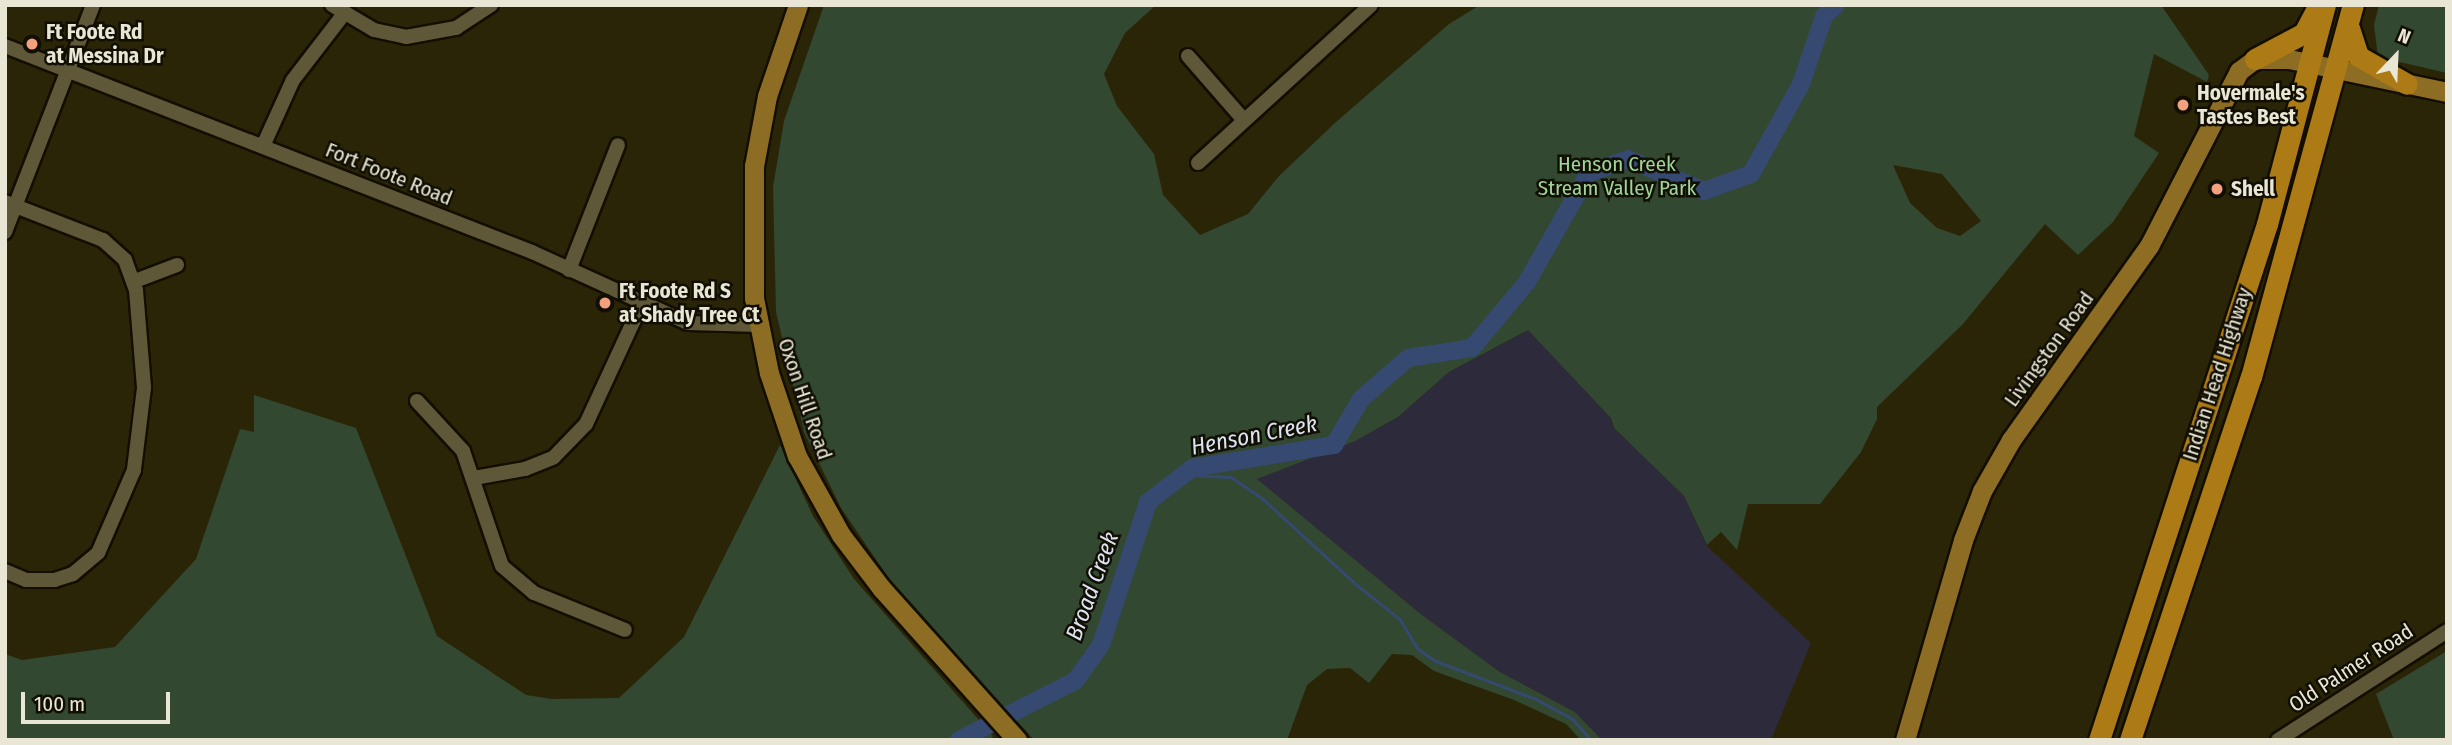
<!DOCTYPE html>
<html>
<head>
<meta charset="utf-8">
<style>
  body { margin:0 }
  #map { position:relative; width:2452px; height:745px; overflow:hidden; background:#2b2507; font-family:"Fira Sans Condensed",sans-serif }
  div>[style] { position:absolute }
  .industrial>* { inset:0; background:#2c2a3b }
  .green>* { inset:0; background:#324830 }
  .stream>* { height:2.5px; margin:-1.25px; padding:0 1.25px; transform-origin:1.25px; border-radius:1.25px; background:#364970 }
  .river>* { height:18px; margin:-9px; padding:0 9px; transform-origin:9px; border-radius:9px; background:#364970 }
  .roads { filter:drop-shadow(2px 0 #130e00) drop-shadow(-2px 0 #130e00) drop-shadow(0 2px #130e00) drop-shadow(0 -2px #130e00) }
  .minor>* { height:14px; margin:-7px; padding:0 7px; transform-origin:7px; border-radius:7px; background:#5e5839 }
  .major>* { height:19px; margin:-9.5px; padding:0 9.5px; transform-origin:9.5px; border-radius:9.5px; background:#8d6d23 }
  .highway>* { height:21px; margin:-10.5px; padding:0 10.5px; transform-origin:10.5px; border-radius:10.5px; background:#ac7b15 }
  .dots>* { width:19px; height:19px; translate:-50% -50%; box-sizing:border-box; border:4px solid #110e04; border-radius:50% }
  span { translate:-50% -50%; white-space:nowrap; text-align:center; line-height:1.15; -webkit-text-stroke:5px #110e04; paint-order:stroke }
  .poi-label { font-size:21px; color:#e9e6d5; font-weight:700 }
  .left { translate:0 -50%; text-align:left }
  .park-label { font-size:21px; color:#9fd598 }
  .street-label { font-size:21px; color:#e9e6d5 }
  .water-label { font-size:23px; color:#dde4f2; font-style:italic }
  .frame { position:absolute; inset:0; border:7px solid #e9e6d5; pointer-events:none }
  .north { position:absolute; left:2361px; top:21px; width:70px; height:70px; -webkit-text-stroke:5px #110e04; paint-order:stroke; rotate:23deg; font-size:19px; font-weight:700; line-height:28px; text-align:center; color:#e9e6d5 }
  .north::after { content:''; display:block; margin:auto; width:24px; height:32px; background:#e9e6d5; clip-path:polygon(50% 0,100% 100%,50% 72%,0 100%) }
  .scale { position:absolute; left:21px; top:692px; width:149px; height:32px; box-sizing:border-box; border:4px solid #e9e6d5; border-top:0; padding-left:9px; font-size:21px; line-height:24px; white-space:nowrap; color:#e9e6d5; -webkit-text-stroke:5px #110e04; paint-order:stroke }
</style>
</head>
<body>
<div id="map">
  <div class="industrial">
    <i style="clip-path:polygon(1536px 326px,1596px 376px,1614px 428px,1684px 496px,1707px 546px,1811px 643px,1771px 740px,1602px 740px,1575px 712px,1500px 672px,1422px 615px,1256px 479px,1355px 440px,1398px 417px,1449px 372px)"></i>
  </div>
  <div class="green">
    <i style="clip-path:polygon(evenodd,824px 5px,1156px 5px,1125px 33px,1104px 74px,1117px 106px,1154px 154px,1163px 195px,1200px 235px,1248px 214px,1279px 176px,1336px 122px,1449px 24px,1480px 5px,2161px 5px,2209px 75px,2207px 82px,2154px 54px,2134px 136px,2159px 153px,2113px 222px,2078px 255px,2045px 224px,1963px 324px,1877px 407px,1877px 419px,1861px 452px,1820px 504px,1748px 504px,1737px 550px,1721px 532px,1707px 545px,1684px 496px,1614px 428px,1611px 418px,1528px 330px,1449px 372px,1398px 417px,1355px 441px,1257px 479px,1422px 615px,1500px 672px,1575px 712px,1602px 740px,1581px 740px,1566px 724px,1514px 700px,1434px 671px,1412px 655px,1392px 654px,1369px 683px,1350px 668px,1327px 669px,1307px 685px,1287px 740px,1034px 740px,896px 589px,841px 508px,804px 432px,776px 312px,773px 187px,784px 121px,824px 5px,1893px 165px,1942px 174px,1981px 221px,1960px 236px,1937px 228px,1910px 203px,1893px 165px)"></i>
    <i style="clip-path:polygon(2379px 5px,2447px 5px,2447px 73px,2378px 57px,2374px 25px)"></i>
    <i style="clip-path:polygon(254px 395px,356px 428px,437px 636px,526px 695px,552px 699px,619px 698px,684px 637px,780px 445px,813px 516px,854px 579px,993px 736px,991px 740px,5px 740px,5px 654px,22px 660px,115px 647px,196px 559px,240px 429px,254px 432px)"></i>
    <i style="clip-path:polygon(2447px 651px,2447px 740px,2394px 740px,2376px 694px)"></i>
  </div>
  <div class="stream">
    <i style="left:1183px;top:475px;width:48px;rotate:2.4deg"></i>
    <i style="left:1231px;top:477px;width:37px;rotate:34deg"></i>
    <i style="left:1262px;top:498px;width:129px;rotate:42.5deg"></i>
    <i style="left:1357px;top:585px;width:55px;rotate:38.3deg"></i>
    <i style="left:1400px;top:619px;width:35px;rotate:59deg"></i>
    <i style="left:1418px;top:649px;width:22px;rotate:34deg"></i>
    <i style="left:1436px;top:661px;width:107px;rotate:20.8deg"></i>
    <i style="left:1536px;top:699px;width:42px;rotate:28.4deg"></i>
    <i style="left:1573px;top:719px;width:28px;rotate:49deg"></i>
  </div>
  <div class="river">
    <i style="left:959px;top:740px;width:130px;rotate:-27deg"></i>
    <i style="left:1075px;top:681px;width:44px;rotate:-54.2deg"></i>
    <i style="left:1101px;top:645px;width:151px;rotate:-71.8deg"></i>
    <i style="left:1148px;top:502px;width:56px;rotate:-37.7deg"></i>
    <i style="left:1192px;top:468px;width:144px;rotate:-9.2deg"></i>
    <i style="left:1334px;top:445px;width:53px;rotate:-59.6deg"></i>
    <i style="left:1361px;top:399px;width:62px;rotate:-41.1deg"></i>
    <i style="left:1408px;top:358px;width:65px;rotate:-8.9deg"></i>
    <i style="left:1472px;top:348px;width:86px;rotate:-50.2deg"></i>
    <i style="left:1527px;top:282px;width:125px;rotate:-60.4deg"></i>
    <i style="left:1589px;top:173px;width:41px;rotate:-19.7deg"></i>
    <i style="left:1628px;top:159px;width:82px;rotate:22.8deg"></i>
    <i style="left:1704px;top:191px;width:50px;rotate:-19.9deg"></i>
    <i style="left:1751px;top:174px;width:103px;rotate:-60.9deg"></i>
    <i style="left:1801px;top:84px;width:72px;rotate:-71.3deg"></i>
    <i style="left:1824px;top:16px;width:16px;rotate:-43deg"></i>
  </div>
  <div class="roads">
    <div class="minor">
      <i style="left:332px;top:5px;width:49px;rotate:30.8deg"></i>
      <i style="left:374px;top:30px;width:33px;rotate:12deg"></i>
      <i style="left:406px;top:37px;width:51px;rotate:-10.2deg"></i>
      <i style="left:456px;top:28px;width:42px;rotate:-33.3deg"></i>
      <i style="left:5px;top:46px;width:566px;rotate:21.35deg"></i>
      <i style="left:532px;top:252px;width:171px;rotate:24.5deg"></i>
      <i style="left:688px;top:323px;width:70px;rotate:1.6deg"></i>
      <i style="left:1188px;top:56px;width:84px;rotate:48.9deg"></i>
      <i style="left:263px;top:146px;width:72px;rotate:-65.6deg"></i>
      <i style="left:293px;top:80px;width:82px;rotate:-52.4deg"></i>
      <i style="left:1198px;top:163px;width:234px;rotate:-42.4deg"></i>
      <i style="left:5px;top:202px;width:105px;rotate:21.2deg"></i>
      <i style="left:103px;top:240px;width:30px;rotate:42deg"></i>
      <i style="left:125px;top:260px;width:32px;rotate:70deg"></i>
      <i style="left:136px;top:290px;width:98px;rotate:85.3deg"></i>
      <i style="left:144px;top:388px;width:83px;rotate:97deg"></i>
      <i style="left:134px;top:470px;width:90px;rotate:113.4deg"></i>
      <i style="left:98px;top:553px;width:33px;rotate:140deg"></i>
      <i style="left:73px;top:574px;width:19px;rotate:162deg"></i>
      <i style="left:55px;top:580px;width:29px;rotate:180deg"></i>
      <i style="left:26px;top:580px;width:23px;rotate:-157deg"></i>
      <i style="left:5px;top:232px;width:243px;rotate:-68.8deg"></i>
      <i style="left:569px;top:270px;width:134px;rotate:-68.6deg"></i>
      <i style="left:135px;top:281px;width:45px;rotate:-20.9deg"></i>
      <i style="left:417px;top:401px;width:68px;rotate:47.4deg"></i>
      <i style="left:463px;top:451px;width:121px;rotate:71.3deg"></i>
      <i style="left:502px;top:566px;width:42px;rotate:40.2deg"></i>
      <i style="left:534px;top:593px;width:98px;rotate:22.1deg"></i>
      <i style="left:474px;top:478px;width:52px;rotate:-10deg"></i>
      <i style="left:525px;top:469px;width:31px;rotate:-22deg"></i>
      <i style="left:554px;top:457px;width:46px;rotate:-45.9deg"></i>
      <i style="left:586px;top:424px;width:133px;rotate:-65.2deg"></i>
      <i style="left:2278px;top:740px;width:201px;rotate:-32.8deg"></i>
    </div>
    <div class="major">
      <i style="left:798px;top:5px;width:96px;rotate:108.8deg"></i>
      <i style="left:767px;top:96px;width:71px;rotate:100.5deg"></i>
      <i style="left:754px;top:166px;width:132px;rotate:90deg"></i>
      <i style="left:754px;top:298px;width:76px;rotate:78.7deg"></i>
      <i style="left:769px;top:373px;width:88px;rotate:71.4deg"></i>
      <i style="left:797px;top:456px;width:90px;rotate:60.9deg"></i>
      <i style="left:841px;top:535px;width:68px;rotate:52.8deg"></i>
      <i style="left:882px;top:589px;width:203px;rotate:48.2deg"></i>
      <i style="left:1905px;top:740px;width:208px;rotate:-73.8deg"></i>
      <i style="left:1963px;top:540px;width:53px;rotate:-68.8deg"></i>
      <i style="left:1982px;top:491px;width:59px;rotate:-60.4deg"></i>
      <i style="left:2011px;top:440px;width:238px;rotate:-54.6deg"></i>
      <i style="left:2149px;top:246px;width:197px;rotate:-62.8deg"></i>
      <i style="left:2239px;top:71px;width:20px;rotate:-37deg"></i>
      <i style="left:2255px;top:59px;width:34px"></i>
      <i style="left:2289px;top:59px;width:161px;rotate:11.8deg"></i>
    </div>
    <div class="highway">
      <i style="left:2349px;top:28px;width:29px;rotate:72deg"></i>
      <i style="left:2358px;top:56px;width:56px;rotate:29.7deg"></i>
      <i style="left:2255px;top:59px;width:55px;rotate:-28deg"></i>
      <i style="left:2304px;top:33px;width:26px;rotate:-62deg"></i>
      <i style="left:2099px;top:740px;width:543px;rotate:-71.97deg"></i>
      <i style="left:2267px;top:224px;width:227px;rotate:-75.2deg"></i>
      <i style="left:2130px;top:740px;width:383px;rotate:-71.6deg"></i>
      <i style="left:2251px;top:377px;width:386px;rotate:-74.7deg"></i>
    </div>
  </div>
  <div class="dots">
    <i style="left:32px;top:44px;background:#f2a17e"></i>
    <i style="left:2183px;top:105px;background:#f2a17e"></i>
    <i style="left:2217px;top:189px;background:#f2a17e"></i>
    <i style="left:605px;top:303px;background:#f2a17e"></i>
  </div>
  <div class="poi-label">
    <span class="left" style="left:46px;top:44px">Ft Foote Rd<br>at Messina Dr</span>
    <span class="left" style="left:2197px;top:105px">Hovermale's<br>Tastes Best</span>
    <span class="left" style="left:2231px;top:189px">Shell</span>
    <span class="left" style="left:619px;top:303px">Ft Foote Rd S<br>at Shady Tree Ct</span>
  </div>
  <div class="park-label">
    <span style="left:1617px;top:176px">Henson Creek<br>Stream Valley Park</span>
  </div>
  <div class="street-label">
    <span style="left:389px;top:174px;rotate:22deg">Fort Foote Road</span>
    <span style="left:2049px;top:349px;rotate:-54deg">Livingston Road</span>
    <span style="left:2217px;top:374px;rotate:-72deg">Indian Head Highway</span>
    <span style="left:805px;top:399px;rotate:71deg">Oxon Hill Road</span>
    <span style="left:2351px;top:668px;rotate:-33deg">Old Palmer Road</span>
  </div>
  <div class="water-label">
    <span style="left:1254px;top:435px;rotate:-11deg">Henson Creek</span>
    <span style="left:1092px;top:586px;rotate:-70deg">Broad Creek</span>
  </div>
  <div class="frame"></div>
  <div class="north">N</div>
  <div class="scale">100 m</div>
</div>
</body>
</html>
